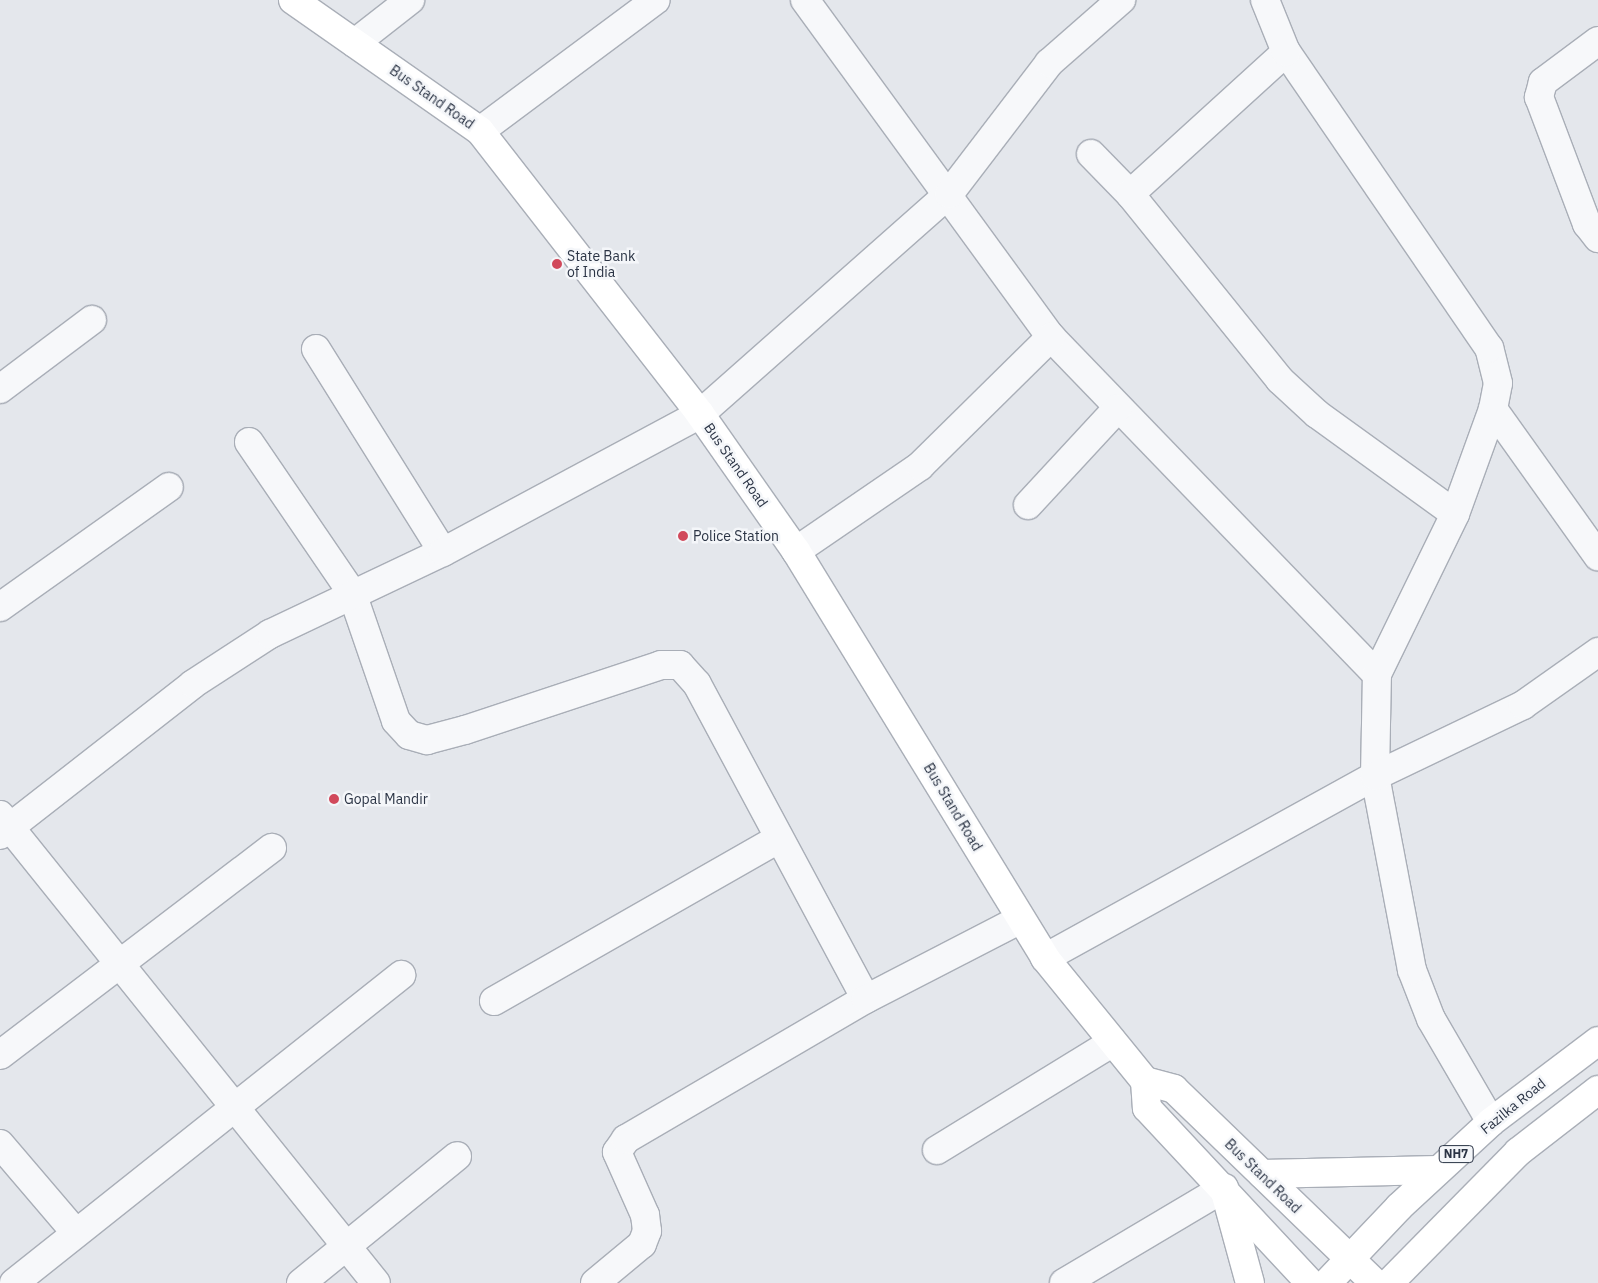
<!DOCTYPE html>
<html>
<head>
<meta charset="utf-8">
<style>
  body { margin:0 }
  #map { position:relative; width:1598px; height:1283px; overflow:hidden; background:#e4e7ec; font-family:"IBM Plex Sans",sans-serif }
  div>[style] { position:absolute }
  .roads { filter:drop-shadow(1px 0 #a9aeb7) drop-shadow(-1px 0 #a9aeb7) drop-shadow(0 1px #a9aeb7) drop-shadow(0 -1px #a9aeb7) }
  .minor>* { height:28px; margin:-14px; padding:0 14px; transform-origin:14px; border-radius:14px; background:#f7f8fa }
  .major>* { height:28px; margin:-14px; padding:0 14px; transform-origin:14px; border-radius:14px; background:#fff }
  .highway>* { height:28px; margin:-14px; padding:0 14px; transform-origin:14px; border-radius:14px; background:#fff }
  .dots>* { width:14px; height:14px; translate:-50% -50%; box-sizing:border-box; border:2px solid #f4f6f9; border-radius:50% }
  span { translate:-50% -50%; white-space:nowrap; text-align:center; line-height:1.15; -webkit-text-stroke:5px #f4f6f9; paint-order:stroke }
  .shield-label span { padding:1px 4px; background:#f4f6f9; border:1px solid; border-radius:4px; -webkit-text-stroke-width:0 }
  .shield-label { font-size:12px; color:#2b3445; font-weight:700 }
  .street-label { font-size:14px; color:#2b3445 }
  .poi-label { font-size:14px; color:#2b3445 }
  .left { translate:0 -50%; text-align:left }
</style>
</head>
<body>
<div id="map">
  <div class="roads">
    <div class="minor">
      <i style="left:805px;top:0;width:417px;rotate:53.9deg"></i>
      <i style="left:1051px;top:337px;width:469px;rotate:46deg"></i>
      <i style="left:1598px;top:41px;width:69px;rotate:143.3deg"></i>
      <i style="left:1543px;top:82px;width:16px;rotate:105deg"></i>
      <i style="left:1539px;top:97px;width:136px;rotate:69.3deg"></i>
      <i style="left:1587px;top:224px;width:18px;rotate:52deg"></i>
      <i style="left:355px;top:43px;width:70px;rotate:-38deg"></i>
      <i style="left:480px;top:131px;width:219px;rotate:-36.7deg"></i>
      <i style="left:1091px;top:154px;width:56px;rotate:45.7deg"></i>
      <i style="left:1130px;top:194px;width:239px;rotate:51.1deg"></i>
      <i style="left:1280px;top:380px;width:50px;rotate:42.6deg"></i>
      <i style="left:1317px;top:414px;width:170px;rotate:35.9deg"></i>
      <i style="left:1130px;top:194px;width:211px;rotate:-42.3deg"></i>
      <i style="left:316px;top:349px;width:239px;rotate:58deg"></i>
      <i style="left:0;top:389px;width:115px;rotate:-36.9deg"></i>
      <i style="left:1493px;top:409px;width:181px;rotate:54.5deg"></i>
      <i style="left:249px;top:442px;width:183px;rotate:55.7deg"></i>
      <i style="left:352px;top:593px;width:135px;rotate:71deg"></i>
      <i style="left:396px;top:721px;width:19px;rotate:47deg"></i>
      <i style="left:409px;top:735px;width:19px;rotate:16deg"></i>
      <i style="left:427px;top:740px;width:39px;rotate:-15deg"></i>
      <i style="left:465px;top:730px;width:206px;rotate:-18.3deg"></i>
      <i style="left:661px;top:665px;width:19px"></i>
      <i style="left:680px;top:665px;width:25px;rotate:48deg"></i>
      <i style="left:697px;top:684px;width:357px;rotate:61.8deg"></i>
      <i style="left:1028px;top:505px;width:131px;rotate:-47.2deg"></i>
      <i style="left:796px;top:551px;width:150px;rotate:-34.4deg"></i>
      <i style="left:920px;top:466px;width:184px;rotate:-44.6deg"></i>
      <i style="left:0;top:607px;width:207px;rotate:-35.4deg"></i>
      <i style="left:0;top:815px;width:600px;rotate:51.22deg"></i>
      <i style="left:0;top:835px;width:245px;rotate:-38deg"></i>
      <i style="left:193px;top:684px;width:92px;rotate:-33deg"></i>
      <i style="left:270px;top:634px;width:191px;rotate:-25.4deg"></i>
      <i style="left:443px;top:552px;width:292px;rotate:-28.2deg"></i>
      <i style="left:700px;top:414px;width:332px;rotate:-41.5deg"></i>
      <i style="left:949px;top:194px;width:165px;rotate:-52.6deg"></i>
      <i style="left:1049px;top:63px;width:96px;rotate:-41.2deg"></i>
      <i style="left:1045px;top:958px;width:377px;rotate:-28.9deg"></i>
      <i style="left:1375px;top:776px;width:102px;rotate:-88.9deg"></i>
      <i style="left:1377px;top:674px;width:178px;rotate:-64deg"></i>
      <i style="left:1455px;top:514px;width:112px;rotate:-70.1deg"></i>
      <i style="left:1493px;top:409px;width:26px;rotate:-79deg"></i>
      <i style="left:1498px;top:383px;width:36px;rotate:-104deg"></i>
      <i style="left:1489px;top:348px;width:359px;rotate:-124.4deg"></i>
      <i style="left:1286px;top:52px;width:56px;rotate:-112deg"></i>
      <i style="left:494px;top:1001px;width:327px;rotate:-29.7deg"></i>
      <i style="left:0;top:1055px;width:342px;rotate:-37.3deg"></i>
      <i style="left:1491px;top:1122px;width:119px;rotate:-120.2deg"></i>
      <i style="left:1431px;top:1019px;width:53px;rotate:-111.2deg"></i>
      <i style="left:1412px;top:970px;width:197px;rotate:-100.8deg"></i>
      <i style="left:1375px;top:776px;width:164px;rotate:-25.6deg"></i>
      <i style="left:1523px;top:705px;width:92px;rotate:-35.2deg"></i>
      <i style="left:0;top:1144px;width:117px;rotate:49.5deg"></i>
      <i style="left:937px;top:1150px;width:206px;rotate:-31.5deg"></i>
      <i style="left:14px;top:1283px;width:495px;rotate:-38.5deg"></i>
      <i style="left:301px;top:1283px;width:201px;rotate:-39.1deg"></i>
      <i style="left:595px;top:1283px;width:61px;rotate:-39.7deg"></i>
      <i style="left:642px;top:1244px;width:14px;rotate:-69deg"></i>
      <i style="left:647px;top:1231px;width:16px;rotate:-97deg"></i>
      <i style="left:645px;top:1215px;width:69px;rotate:-114deg"></i>
      <i style="left:617px;top:1152px;width:16px;rotate:-55deg"></i>
      <i style="left:626px;top:1139px;width:278px;rotate:-30.3deg"></i>
      <i style="left:866px;top:999px;width:174px;rotate:-27.3deg"></i>
      <i style="left:1064px;top:1283px;width:186px;rotate:-30.7deg"></i>
    </div>
    <div class="major">
      <i style="left:293px;top:0;width:228px;rotate:35deg"></i>
      <i style="left:480px;top:131px;width:358px;rotate:52.1deg"></i>
      <i style="left:700px;top:414px;width:167px;rotate:55deg"></i>
      <i style="left:796px;top:551px;width:477px;rotate:58.5deg"></i>
      <i style="left:1045px;top:958px;width:159px;rotate:50.9deg"></i>
      <i style="left:1145px;top:1081px;width:27px;rotate:86deg"></i>
      <i style="left:1147px;top:1108px;width:239px;rotate:47deg"></i>
      <i style="left:1145px;top:1081px;width:30px;rotate:15deg"></i>
      <i style="left:1174px;top:1089px;width:279px;rotate:44deg"></i>
    </div>
    <div class="highway">
      <i style="left:1262px;top:1174px;width:176px;rotate:-1.3deg"></i>
      <i style="left:1224px;top:1188px;width:98px;rotate:74.7deg"></i>
      <i style="left:1327px;top:1283px;width:105px;rotate:-46.5deg"></i>
      <i style="left:1399px;top:1207px;width:125px;rotate:-42.7deg"></i>
      <i style="left:1491px;top:1122px;width:134px;rotate:-37.1deg"></i>
      <i style="left:1389px;top:1283px;width:184px;rotate:-45.4deg"></i>
      <i style="left:1518px;top:1152px;width:101px;rotate:-37.8deg"></i>
    </div>
  </div>
  <div class="dots">
    <i style="left:557px;top:264px;background:#d1495b"></i>
    <i style="left:683px;top:536px;background:#d1495b"></i>
    <i style="left:334px;top:799px;background:#d1495b"></i>
  </div>
  <div class="shield-label">
    <span style="left:1456px;top:1154px">NH7</span>
  </div>
  <div class="street-label">
    <span style="left:432px;top:97px;rotate:35deg">Bus Stand Road</span>
    <span style="left:736px;top:465px;rotate:55deg">Bus Stand Road</span>
    <span style="left:953px;top:807px;rotate:59deg">Bus Stand Road</span>
    <span style="left:1513px;top:1106px;rotate:-39deg">Fazilka Road</span>
    <span style="left:1263px;top:1176px;rotate:44deg">Bus Stand Road</span>
  </div>
  <div class="poi-label">
    <span class="left" style="left:567px;top:264px">State Bank<br>of India</span>
    <span class="left" style="left:693px;top:536px">Police Station</span>
    <span class="left" style="left:344px;top:799px">Gopal Mandir</span>
  </div>
</div>
</body>
</html>
